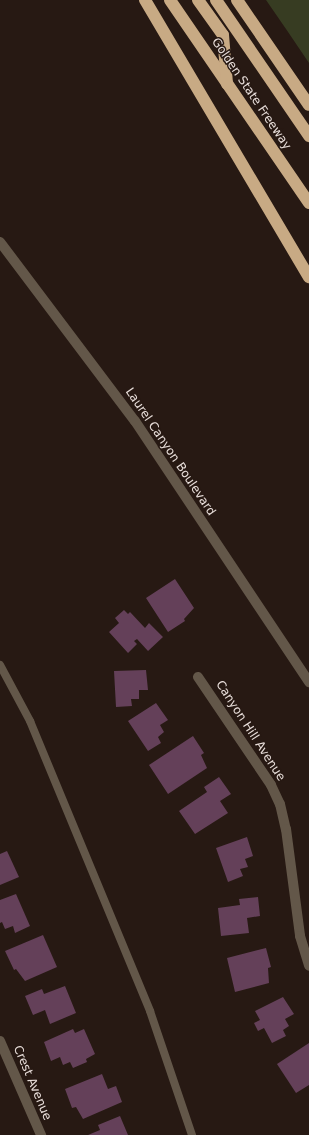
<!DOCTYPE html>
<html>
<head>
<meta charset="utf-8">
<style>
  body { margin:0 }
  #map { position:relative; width:309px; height:1135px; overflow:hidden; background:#271913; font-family:"DejaVu Sans",sans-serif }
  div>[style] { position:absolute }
  .green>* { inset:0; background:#373c22 }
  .building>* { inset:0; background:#644059 }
  .service>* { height:8px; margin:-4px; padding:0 4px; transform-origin:4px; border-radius:4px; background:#635749 }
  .minor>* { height:10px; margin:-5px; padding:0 5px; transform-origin:5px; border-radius:5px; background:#635749 }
  .tertiary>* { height:10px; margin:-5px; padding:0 5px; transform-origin:5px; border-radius:5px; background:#635749 }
  .motorway>* { height:12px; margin:-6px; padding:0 6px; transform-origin:6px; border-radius:6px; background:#c8aa84 }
  span { translate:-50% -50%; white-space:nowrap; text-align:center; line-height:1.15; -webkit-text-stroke:3px #271913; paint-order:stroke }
  .street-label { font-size:12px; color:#e9dfdb }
</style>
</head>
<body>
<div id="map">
  <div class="green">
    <i style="clip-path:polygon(266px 0,309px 0,309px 63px,286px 29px)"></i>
  </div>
  <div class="building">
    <i style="clip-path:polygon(175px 579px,194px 608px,184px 619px,185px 621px,168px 632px,146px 598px)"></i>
    <i style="clip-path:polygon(124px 610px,128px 614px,130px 612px,145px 628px,149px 623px,163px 637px,148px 651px,137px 639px,134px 641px,137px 644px,128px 653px,109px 632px,119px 623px,115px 618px)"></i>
    <i style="clip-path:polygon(146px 670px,148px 690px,139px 690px,139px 699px,131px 699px,132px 706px,116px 707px,114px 671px)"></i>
    <i style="clip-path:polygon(156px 703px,168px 720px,160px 725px,164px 732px,158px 737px,161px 743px,148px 751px,128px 721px)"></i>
    <i style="clip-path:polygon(193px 736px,204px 753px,201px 755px,207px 768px,168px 794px,149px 765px)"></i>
    <i style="clip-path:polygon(219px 777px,231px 794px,220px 801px,228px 813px,195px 834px,179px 811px,207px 792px,204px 787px)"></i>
    <i style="clip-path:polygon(247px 837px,253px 856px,245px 859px,248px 867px,240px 869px,243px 876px,228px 882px,216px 848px)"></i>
    <i style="clip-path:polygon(7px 851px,19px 877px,0 885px,0 854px)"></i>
    <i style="clip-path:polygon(16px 894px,30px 926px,15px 933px,13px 926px,5px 929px,2px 922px,0 923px,0 900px)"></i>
    <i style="clip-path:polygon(258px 897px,260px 916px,247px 918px,249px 933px,221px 936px,218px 908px,240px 905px,239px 899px)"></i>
    <i style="clip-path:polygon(43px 935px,57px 967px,25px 981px,16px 969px,14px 970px,5px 951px)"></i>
    <i style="clip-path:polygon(266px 948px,271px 967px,268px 968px,269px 983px,235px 992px,227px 958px)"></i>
    <i style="clip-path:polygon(65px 986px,76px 1013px,50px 1024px,45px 1010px,33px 1015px,25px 996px,42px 989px,44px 994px)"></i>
    <i style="clip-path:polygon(283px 997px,294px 1014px,285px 1019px,289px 1026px,283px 1030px,286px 1036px,272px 1043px,264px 1028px,258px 1031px,254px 1023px,260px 1020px,255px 1011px)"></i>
    <i style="clip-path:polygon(73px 1029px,75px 1033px,84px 1029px,95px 1054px,86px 1059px,87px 1062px,73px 1068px,70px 1062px,63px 1065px,60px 1057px,51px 1061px,44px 1042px)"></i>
    <i style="clip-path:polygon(309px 1043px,309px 1085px,296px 1093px,277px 1064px)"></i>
    <i style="clip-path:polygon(102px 1074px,108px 1089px,116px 1086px,122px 1102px,83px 1119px,76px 1107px,72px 1108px,65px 1089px)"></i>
    <i style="clip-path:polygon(120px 1116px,128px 1135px,88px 1135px,100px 1130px,98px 1125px)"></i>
  </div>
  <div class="service">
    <i style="left:0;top:665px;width:64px;rotate:61.8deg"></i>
    <i style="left:30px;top:721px;width:314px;rotate:67.5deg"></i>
    <i style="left:150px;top:1011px;width:131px;rotate:71.3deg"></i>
  </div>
  <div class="minor">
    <i style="left:198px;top:677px;width:130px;rotate:55.9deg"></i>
    <i style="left:271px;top:785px;width:21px;rotate:65deg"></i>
    <i style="left:280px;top:804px;width:26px;rotate:77deg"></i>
    <i style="left:286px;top:829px;width:108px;rotate:82.5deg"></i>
    <i style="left:300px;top:936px;width:31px;rotate:73deg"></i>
    <i style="left:0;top:1041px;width:103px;rotate:66.4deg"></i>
  </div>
  <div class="tertiary">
    <i style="left:0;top:242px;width:224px;rotate:53deg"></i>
    <i style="left:135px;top:421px;width:314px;rotate:56.3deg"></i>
  </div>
  <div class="motorway">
    <i style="left:145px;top:0;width:322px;rotate:59.4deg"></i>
    <i style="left:170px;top:0;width:246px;rotate:55.6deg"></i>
    <i style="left:198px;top:0;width:43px;rotate:54.5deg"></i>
    <i style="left:223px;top:35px;width:49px;rotate:85.3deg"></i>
    <i style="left:216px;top:0;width:165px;rotate:55.6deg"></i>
    <i style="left:237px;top:0;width:127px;rotate:55.6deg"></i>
  </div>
  <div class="street-label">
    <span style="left:251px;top:94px;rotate:56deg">Golden State Freeway</span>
    <span style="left:170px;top:452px;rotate:56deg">Laurel Canyon Boulevard</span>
    <span style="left:250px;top:731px;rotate:57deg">Canyon Hill Avenue</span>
    <span style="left:32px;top:1083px;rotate:67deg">Crest Avenue</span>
  </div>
</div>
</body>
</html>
